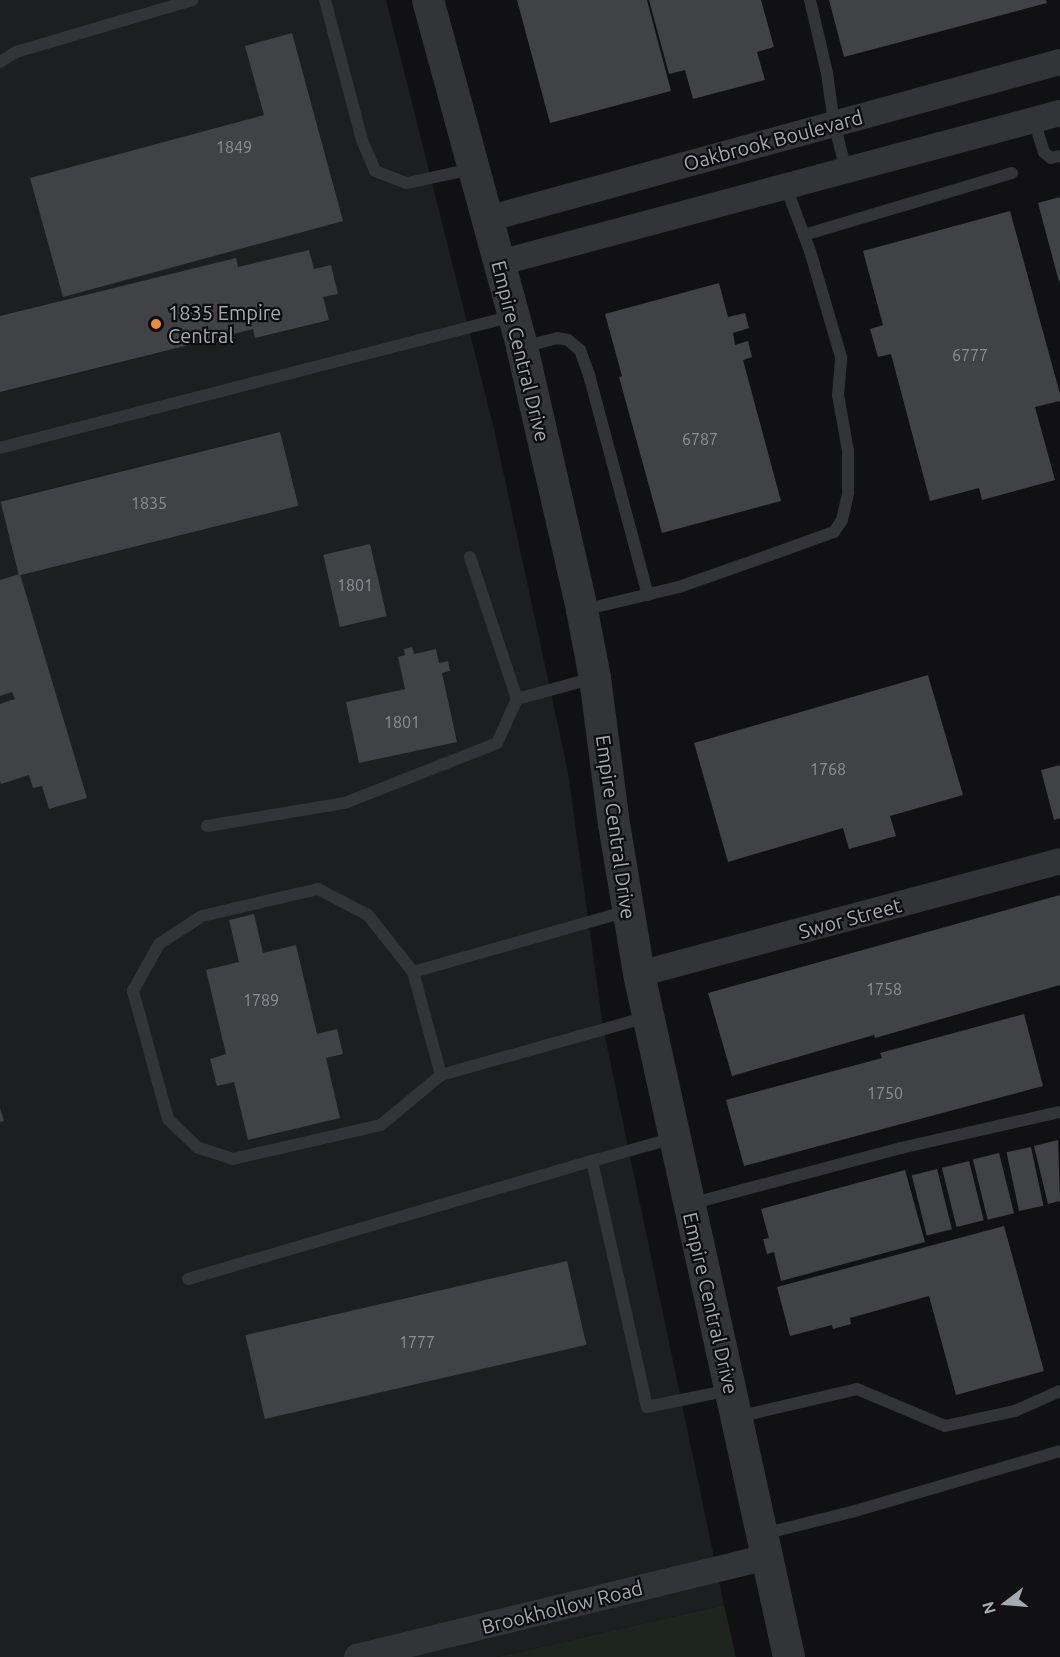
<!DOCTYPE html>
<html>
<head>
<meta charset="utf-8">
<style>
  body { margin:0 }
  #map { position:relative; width:1060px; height:1657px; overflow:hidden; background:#111113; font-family:Ubuntu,sans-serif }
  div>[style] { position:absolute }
  .built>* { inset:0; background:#1d1e20 }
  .green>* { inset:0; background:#1e251e }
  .building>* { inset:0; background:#404246; transform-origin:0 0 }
  .service>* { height:12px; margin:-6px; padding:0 6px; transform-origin:6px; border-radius:6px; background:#323438 }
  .minor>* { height:26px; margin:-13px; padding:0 13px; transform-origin:13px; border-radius:13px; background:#323438 }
  .tertiary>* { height:32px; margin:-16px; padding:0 16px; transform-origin:16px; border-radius:16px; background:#323438 }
  .dots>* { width:16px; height:16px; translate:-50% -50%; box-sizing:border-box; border:3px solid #0c0c0e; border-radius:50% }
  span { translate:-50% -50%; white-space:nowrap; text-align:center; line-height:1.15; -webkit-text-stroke:4.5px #0c0c0e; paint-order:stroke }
  .number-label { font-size:16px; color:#8a9198 }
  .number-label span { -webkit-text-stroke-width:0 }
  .street-label { font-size:20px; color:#a3abb3 }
  .poi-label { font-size:20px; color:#a3abb3 }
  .left { translate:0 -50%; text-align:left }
  .north { position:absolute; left:976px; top:1573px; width:60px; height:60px; -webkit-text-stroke:4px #0c0c0e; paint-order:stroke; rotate:254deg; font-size:16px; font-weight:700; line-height:24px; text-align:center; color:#a3abb3 }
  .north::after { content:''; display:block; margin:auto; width:21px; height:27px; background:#a3abb3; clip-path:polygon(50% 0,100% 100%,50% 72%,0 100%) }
</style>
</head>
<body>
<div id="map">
  <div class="built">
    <i style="clip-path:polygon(0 0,386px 0,494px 429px,568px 772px,603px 1027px,724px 1605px,497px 1657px,0 1657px)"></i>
  </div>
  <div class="green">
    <i style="clip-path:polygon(724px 1605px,736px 1657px,497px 1657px)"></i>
  </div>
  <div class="building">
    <i style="clip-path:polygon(517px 0,647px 0,671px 91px,550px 123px)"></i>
    <i style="clip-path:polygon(649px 0,761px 0,774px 47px,757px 52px,765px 80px,693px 99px,685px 70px,669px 74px)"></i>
    <i style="clip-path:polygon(829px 0,1046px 0,1047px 3px,844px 57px)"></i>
    <i style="clip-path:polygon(292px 33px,343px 221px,63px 297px,30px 178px,264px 115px,245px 46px)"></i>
    <i style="clip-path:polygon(1060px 197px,1060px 281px,1059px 282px,1038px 203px)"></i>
    <i style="clip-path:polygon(1010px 211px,1060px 394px,1060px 401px,1035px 407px,1055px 480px,982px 500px,979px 488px,930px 501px,891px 354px,878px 357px,870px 329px,883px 325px,863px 251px)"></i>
    <i style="clip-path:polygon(309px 250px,314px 269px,331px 265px,338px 294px,323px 297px,329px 320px,255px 338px,253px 329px,0 392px,0 316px,236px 258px,238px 267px)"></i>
    <i style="clip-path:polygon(719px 283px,728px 317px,745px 313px,749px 328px,733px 333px,735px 345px,748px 341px,752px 357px,743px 360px,781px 501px,662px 533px,619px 377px,622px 376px,605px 314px)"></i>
    <i style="left:280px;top:432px;width:76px;height:288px;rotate:76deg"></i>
    <i style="left:370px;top:544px;width:74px;height:48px;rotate:77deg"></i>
    <i style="clip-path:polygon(20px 574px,87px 798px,49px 809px,42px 786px,33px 788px,29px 775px,1px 784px,0 781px,0 704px,15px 699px,12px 692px,0 696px,0 580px)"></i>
    <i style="clip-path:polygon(412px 647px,414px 654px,436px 649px,439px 663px,448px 661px,450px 671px,442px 673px,457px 742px,359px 763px,346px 702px,405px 689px,398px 657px,405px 655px,404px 649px)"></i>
    <i style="clip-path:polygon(928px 675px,963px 795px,890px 816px,896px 836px,849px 849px,843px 828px,728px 862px,694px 743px)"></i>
    <i style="clip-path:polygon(1060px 765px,1060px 818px,1054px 820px,1041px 770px)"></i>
    <i style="clip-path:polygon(1060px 895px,1060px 985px,875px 1038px,874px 1035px,732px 1076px,708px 993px)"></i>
    <i style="clip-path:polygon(254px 914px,263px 953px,296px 945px,317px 1034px,337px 1029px,343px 1054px,326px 1058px,340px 1118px,248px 1140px,234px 1082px,217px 1086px,210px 1059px,226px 1054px,206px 970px,239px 962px,229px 920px)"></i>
    <i style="clip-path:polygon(1024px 1014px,1043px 1086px,744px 1166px,726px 1100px,882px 1058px,880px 1053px)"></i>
    <i style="clip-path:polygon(0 1108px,4px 1121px,0 1122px)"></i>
    <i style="clip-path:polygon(1058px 1140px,1060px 1201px,1048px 1204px,1034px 1146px)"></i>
    <i style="left:1031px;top:1147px;width:60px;height:25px;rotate:78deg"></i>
    <i style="left:999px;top:1153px;width:62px;height:27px;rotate:76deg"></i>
    <i style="left:969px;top:1161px;width:61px;height:28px;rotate:76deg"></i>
    <i style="left:937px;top:1169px;width:62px;height:26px;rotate:76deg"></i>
    <i style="clip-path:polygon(905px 1170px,925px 1242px,781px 1281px,774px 1252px,767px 1254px,763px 1239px,769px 1238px,761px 1209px)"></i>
    <i style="clip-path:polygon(1004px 1226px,1044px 1371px,956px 1395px,929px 1296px,850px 1318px,851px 1324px,833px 1329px,832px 1325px,790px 1336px,777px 1287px)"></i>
    <i style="left:567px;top:1261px;width:86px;height:330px;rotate:77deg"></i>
  </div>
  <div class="service">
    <i style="left:325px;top:0;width:145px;rotate:75.2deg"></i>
    <i style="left:362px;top:140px;width:34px;rotate:67deg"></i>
    <i style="left:375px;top:171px;width:34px;rotate:21deg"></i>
    <i style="left:407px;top:183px;width:66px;rotate:-12.2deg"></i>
    <i style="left:810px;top:0;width:75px;rotate:76.9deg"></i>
    <i style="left:827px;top:73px;width:50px;rotate:82deg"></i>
    <i style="left:834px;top:123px;width:49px;rotate:75.7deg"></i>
    <i style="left:0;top:62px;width:19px;rotate:-32deg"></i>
    <i style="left:16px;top:52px;width:184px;rotate:-16.4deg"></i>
    <i style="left:1034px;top:120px;width:34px;rotate:73deg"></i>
    <i style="left:1044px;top:152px;width:9px;rotate:41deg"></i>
    <i style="left:1051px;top:158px;width:9px;rotate:-13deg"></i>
    <i style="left:804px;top:235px;width:217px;rotate:-16.6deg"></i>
    <i style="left:522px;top:347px;width:36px;rotate:-14deg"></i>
    <i style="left:557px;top:338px;width:11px;rotate:10deg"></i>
    <i style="left:568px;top:340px;width:16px;rotate:40deg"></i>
    <i style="left:580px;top:350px;width:27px;rotate:70deg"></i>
    <i style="left:589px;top:375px;width:228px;rotate:75deg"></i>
    <i style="left:0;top:448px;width:530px;rotate:-14.43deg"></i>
    <i style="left:470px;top:557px;width:150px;rotate:71.7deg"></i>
    <i style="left:583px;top:610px;width:99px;rotate:-13.5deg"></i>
    <i style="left:679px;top:587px;width:96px;rotate:-19.4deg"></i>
    <i style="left:770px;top:555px;width:68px;rotate:-19.8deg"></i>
    <i style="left:834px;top:532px;width:14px;rotate:-56deg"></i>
    <i style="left:842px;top:520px;width:28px;rotate:-77deg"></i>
    <i style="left:848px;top:493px;width:42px;rotate:-90deg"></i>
    <i style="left:848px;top:451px;width:57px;rotate:-100.1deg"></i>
    <i style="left:838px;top:395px;width:38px;rotate:-85deg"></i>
    <i style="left:841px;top:357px;width:110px;rotate:-106.3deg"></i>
    <i style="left:810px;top:251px;width:68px;rotate:-110.6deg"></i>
    <i style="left:207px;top:826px;width:140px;rotate:-9.5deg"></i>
    <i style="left:345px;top:803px;width:163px;rotate:-21.5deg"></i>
    <i style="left:497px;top:743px;width:48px;rotate:-65.6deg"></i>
    <i style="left:517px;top:699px;width:80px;rotate:-15.3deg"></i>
    <i style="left:413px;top:972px;width:107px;rotate:74.8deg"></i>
    <i style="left:441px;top:1075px;width:78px;rotate:140.2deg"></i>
    <i style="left:381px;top:1125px;width:152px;rotate:167.1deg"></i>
    <i style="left:233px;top:1159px;width:38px;rotate:-162deg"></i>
    <i style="left:197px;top:1147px;width:40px;rotate:-136deg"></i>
    <i style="left:168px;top:1119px;width:133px;rotate:-105.3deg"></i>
    <i style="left:133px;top:991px;width:54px;rotate:-61deg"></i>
    <i style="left:159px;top:944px;width:51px;rotate:-33.1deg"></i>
    <i style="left:202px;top:916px;width:119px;rotate:-13.1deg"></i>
    <i style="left:318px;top:889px;width:56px;rotate:27.5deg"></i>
    <i style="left:368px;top:915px;width:73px;rotate:51.7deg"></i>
    <i style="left:413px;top:972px;width:223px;rotate:-15.9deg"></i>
    <i style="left:441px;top:1075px;width:214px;rotate:-15.7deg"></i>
    <i style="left:674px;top:1138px;width:85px;rotate:164.3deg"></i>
    <i style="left:592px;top:1161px;width:252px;rotate:77.4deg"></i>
    <i style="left:647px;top:1407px;width:85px;rotate:-11.6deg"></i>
    <i style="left:690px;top:1204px;width:218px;rotate:-14.9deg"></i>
    <i style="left:901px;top:1148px;width:163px;rotate:-12.8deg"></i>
    <i style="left:188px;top:1279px;width:421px;rotate:-16.3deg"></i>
    <i style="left:737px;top:1417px;width:123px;rotate:-13.1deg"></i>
    <i style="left:857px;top:1389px;width:95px;rotate:22.8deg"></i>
    <i style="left:945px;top:1426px;width:72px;rotate:-12.1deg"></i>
    <i style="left:1015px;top:1411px;width:49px;rotate:-24deg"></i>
    <i style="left:763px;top:1534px;width:95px;rotate:-14deg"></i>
    <i style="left:855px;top:1511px;width:214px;rotate:-16.3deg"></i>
  </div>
  <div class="minor">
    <i style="left:487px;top:219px;width:594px;rotate:-15.32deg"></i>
    <i style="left:499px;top:263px;width:581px;rotate:-14.97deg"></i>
    <i style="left:639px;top:974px;width:436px;rotate:-15deg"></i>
    <i style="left:357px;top:1657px;width:423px;rotate:-13.7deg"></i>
  </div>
  <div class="tertiary">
    <i style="left:428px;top:0;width:360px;rotate:74.8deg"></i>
    <i style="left:522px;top:347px;width:270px;rotate:77.1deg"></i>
    <i style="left:582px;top:610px;width:69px;rotate:79.2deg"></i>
    <i style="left:595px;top:678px;width:147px;rotate:82.6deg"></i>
    <i style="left:614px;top:824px;width:152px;rotate:80.5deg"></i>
    <i style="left:639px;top:974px;width:699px;rotate:77.61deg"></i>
  </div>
  <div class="dots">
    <i style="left:156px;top:324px;background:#ef8c2d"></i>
  </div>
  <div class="number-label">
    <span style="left:234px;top:147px">1849</span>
    <span style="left:970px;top:355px">6777</span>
    <span style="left:700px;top:439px">6787</span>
    <span style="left:149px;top:503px">1835</span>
    <span style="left:355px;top:585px">1801</span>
    <span style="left:402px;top:722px">1801</span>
    <span style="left:828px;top:769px">1768</span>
    <span style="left:884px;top:989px">1758</span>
    <span style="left:261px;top:1000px">1789</span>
    <span style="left:885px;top:1093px">1750</span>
    <span style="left:417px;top:1342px">1777</span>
  </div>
  <div class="street-label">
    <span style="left:773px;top:140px;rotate:-15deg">Oakbrook Boulevard</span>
    <span style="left:521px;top:351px;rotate:76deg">Empire Central Drive</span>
    <span style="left:616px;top:827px;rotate:82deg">Empire Central Drive</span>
    <span style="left:850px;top:918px;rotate:-15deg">Swor Street</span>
    <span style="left:711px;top:1303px;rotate:77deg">Empire Central Drive</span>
    <span style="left:562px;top:1607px;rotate:-14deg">Brookhollow Road</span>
  </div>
  <div class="poi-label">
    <span class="left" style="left:168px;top:324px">1835 Empire<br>Central</span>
  </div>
  <div class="north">N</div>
</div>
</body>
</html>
